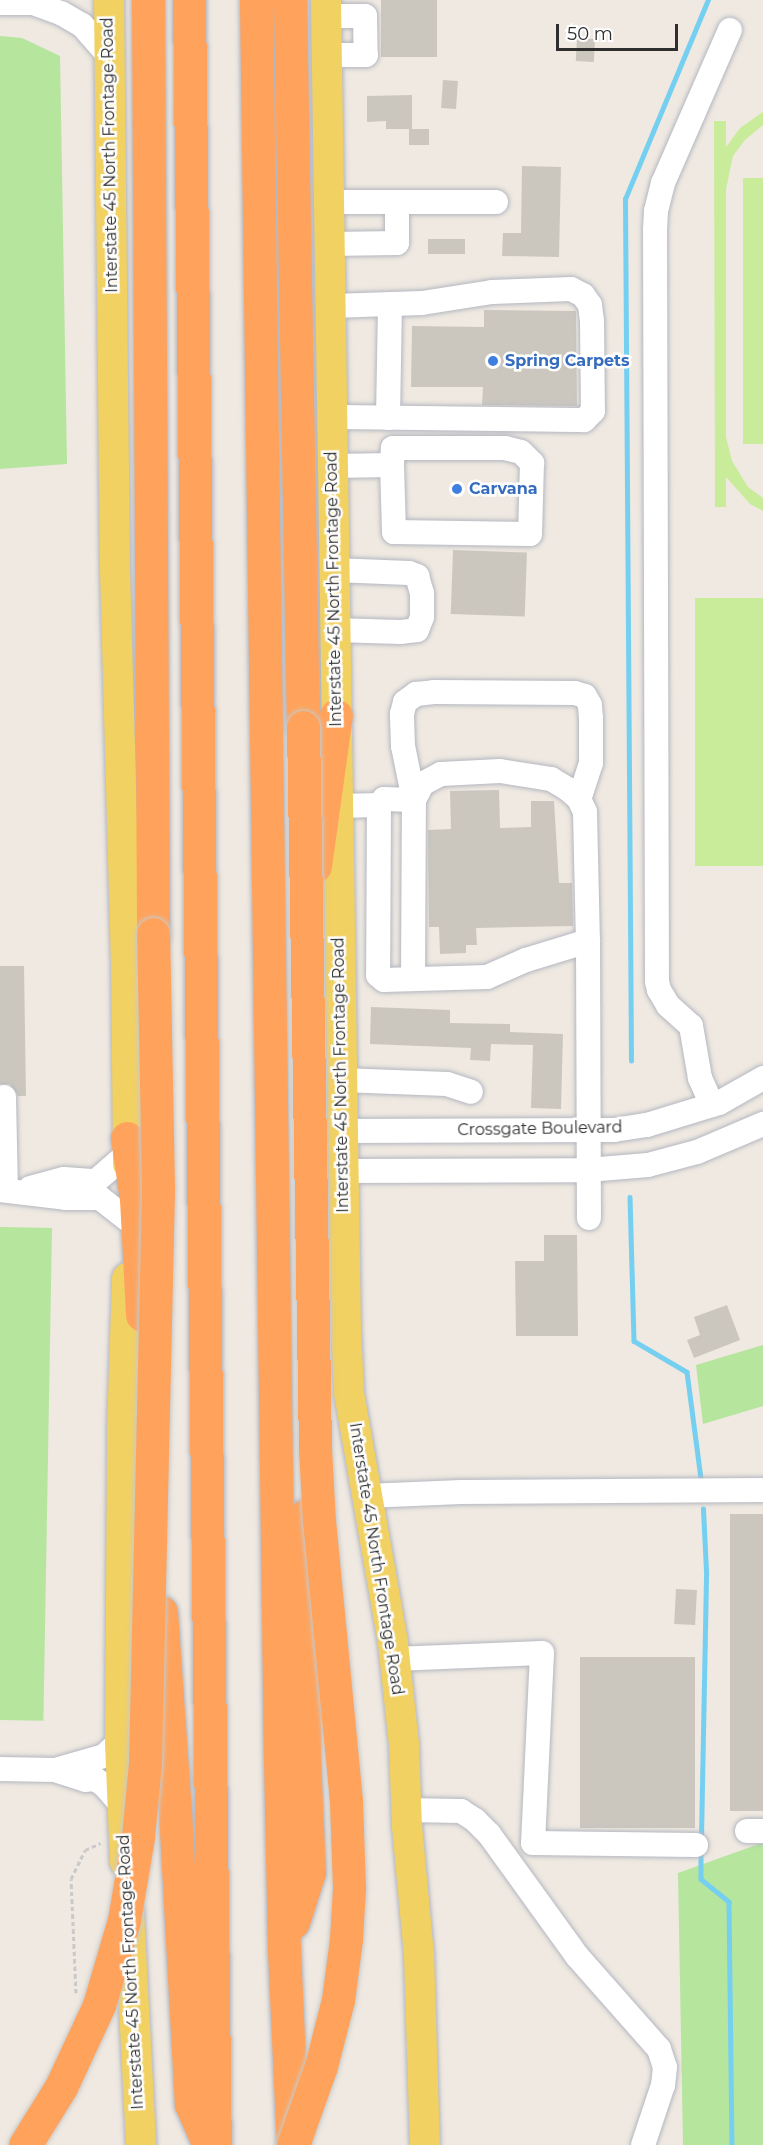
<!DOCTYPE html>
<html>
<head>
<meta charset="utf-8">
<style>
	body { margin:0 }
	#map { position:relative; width:763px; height:2145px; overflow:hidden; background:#efe9e1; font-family:Montserrat,sans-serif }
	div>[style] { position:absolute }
	.green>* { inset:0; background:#b6e59e; transform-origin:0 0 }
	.pitch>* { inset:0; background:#c9ec9a; transform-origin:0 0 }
	.stream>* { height:4.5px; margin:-2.25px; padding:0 2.25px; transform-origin:2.25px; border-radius:2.25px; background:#75cff0 }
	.building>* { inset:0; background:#cbc7bf; transform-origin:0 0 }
	.path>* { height:3px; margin-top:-1.5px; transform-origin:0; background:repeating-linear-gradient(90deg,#c9c9c9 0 4.5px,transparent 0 7.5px) }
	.roads { filter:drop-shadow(0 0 2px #b4b7c1) drop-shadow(0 0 2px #b4b7c1) }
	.minor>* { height:24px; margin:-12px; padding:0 12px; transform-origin:12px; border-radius:12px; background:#fff }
	.major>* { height:30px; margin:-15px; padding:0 15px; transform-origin:15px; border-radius:15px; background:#f2d163 }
	.highway>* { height:33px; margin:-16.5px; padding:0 16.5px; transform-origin:16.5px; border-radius:16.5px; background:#ffa35c }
	.bridges { filter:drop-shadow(0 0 2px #c9c9c9) drop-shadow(0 0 2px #c9c9c9) }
	.highway-bridge>* { height:33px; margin:-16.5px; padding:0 16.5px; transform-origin:16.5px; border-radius:16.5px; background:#ffa35c }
	.dots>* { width:16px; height:16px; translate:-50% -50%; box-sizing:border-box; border:3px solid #fff; border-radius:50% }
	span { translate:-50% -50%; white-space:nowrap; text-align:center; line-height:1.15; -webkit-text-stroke:5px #fff; paint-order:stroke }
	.street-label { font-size:16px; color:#2e2e2e }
	.shop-label { font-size:16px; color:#366cbe; font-weight:700 }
	.left { translate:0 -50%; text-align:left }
	.scale { position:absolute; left:556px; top:24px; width:122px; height:27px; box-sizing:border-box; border:3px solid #2e2e2e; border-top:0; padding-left:8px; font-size:18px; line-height:21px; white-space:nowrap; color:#2e2e2e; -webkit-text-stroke:4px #fff; paint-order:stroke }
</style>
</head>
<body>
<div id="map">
	<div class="green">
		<i style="clip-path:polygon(0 36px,22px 38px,60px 56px,67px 464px,0 469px)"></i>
		<i style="left:0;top:1227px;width:52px;height:493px;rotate:1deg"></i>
		<i style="clip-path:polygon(763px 1345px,763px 1406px,703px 1424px,696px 1365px)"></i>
		<i style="clip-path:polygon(759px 1844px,763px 1844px,763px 2145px,683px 2145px,678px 1873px)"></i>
	</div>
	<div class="pitch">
		<i style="clip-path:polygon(763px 112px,763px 125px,745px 140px,733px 156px,726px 189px,726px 437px,732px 461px,748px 487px,763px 498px,763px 511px,750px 504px,726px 477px,726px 507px,715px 507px,714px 121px,726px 121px,726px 147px,740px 128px)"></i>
		<i style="left:743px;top:178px;width:20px;height:266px"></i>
		<i style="left:695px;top:598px;width:68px;height:268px"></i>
	</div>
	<div class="stream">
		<i style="left:631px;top:1061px;width:862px;rotate:-90.4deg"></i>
		<i style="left:625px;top:199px;width:216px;rotate:-67.4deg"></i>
		<i style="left:630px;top:1197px;width:144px;rotate:88.4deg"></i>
		<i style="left:634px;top:1341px;width:61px;rotate:30.3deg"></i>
		<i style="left:687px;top:1372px;width:108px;rotate:82.5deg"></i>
		<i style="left:701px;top:1838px;width:267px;rotate:-88.9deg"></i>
		<i style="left:706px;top:1571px;width:62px;rotate:-92.8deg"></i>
		<i style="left:701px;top:1852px;width:27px;rotate:90deg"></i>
		<i style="left:701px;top:1879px;width:36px;rotate:39deg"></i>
		<i style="left:729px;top:1902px;width:243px;rotate:89.3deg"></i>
	</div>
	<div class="building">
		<i style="left:381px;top:0;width:56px;height:57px"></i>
		<i style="left:577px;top:38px;width:18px;height:23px;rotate:3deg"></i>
		<i style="left:443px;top:80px;width:15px;height:28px;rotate:4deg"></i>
		<i style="clip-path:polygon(412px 95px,412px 129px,386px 129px,386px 121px,367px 122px,367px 96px)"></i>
		<i style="left:409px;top:129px;width:20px;height:16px"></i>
		<i style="clip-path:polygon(522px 166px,561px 167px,559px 257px,502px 256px,503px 233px,521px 233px)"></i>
		<i style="left:428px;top:239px;width:37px;height:15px"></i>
		<i style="clip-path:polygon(484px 310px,576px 311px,577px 406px,482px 405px,483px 387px,411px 387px,412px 326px,484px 327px)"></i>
		<i style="left:453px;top:550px;width:74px;height:64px;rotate:2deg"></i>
		<i style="clip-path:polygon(499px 790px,500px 828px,531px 827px,531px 801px,554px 801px,559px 883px,572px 883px,573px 926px,476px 928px,477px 945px,466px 945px,466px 953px,440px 954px,439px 927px,429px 927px,428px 830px,451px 829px,450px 791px)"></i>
		<i style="clip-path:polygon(0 966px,24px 966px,26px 1096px,18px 1096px,10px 1084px,0 1084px)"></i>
		<i style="clip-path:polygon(371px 1007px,450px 1010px,450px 1023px,510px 1024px,510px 1032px,563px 1034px,561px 1109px,531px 1108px,533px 1045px,491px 1044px,490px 1061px,470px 1060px,471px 1048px,370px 1044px)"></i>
		<i style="clip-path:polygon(544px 1235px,577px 1235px,578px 1336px,516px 1336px,515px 1261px,544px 1261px)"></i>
		<i style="clip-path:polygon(727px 1305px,740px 1340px,694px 1358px,687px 1340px,700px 1335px,694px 1317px)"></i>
		<i style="left:730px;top:1514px;width:33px;height:297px"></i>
		<i style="left:676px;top:1589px;width:21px;height:35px;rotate:3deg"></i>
		<i style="left:580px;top:1657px;width:115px;height:171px"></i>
	</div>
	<div class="path">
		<i style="left:76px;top:1993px;width:114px;rotate:-92.5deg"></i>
		<i style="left:71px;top:1879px;width:32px;rotate:-64deg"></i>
		<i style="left:85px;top:1850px;width:17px;rotate:-24deg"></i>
	</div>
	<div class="roads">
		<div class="minor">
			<i style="left:0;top:3px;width:33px"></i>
			<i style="left:33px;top:3px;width:30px;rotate:20deg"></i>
			<i style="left:61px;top:13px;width:24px;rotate:30deg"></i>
			<i style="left:82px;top:25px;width:41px;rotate:48.9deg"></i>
			<i style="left:327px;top:16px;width:38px"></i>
			<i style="left:365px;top:16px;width:39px;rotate:89deg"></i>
			<i style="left:366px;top:55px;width:39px;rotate:180deg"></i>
			<i style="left:329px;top:202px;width:167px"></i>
			<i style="left:330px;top:244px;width:67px;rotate:-0.9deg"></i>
			<i style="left:397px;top:243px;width:41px;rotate:-90deg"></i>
			<i style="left:331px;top:306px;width:91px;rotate:-1.9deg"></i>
			<i style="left:422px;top:303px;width:71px;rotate:-8.9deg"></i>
			<i style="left:492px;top:292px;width:79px;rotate:-2.2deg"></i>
			<i style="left:571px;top:289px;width:13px;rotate:27deg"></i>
			<i style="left:583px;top:295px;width:12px;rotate:55deg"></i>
			<i style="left:590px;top:305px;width:16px;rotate:83deg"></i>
			<i style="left:592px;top:321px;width:90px;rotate:89.4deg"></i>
			<i style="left:593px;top:411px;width:13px;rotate:135deg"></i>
			<i style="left:584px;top:420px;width:252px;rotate:-179.3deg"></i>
			<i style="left:388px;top:418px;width:114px;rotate:-89deg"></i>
			<i style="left:333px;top:466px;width:59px;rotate:-1deg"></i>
			<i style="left:392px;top:465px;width:17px;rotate:-87deg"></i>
			<i style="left:393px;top:448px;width:112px"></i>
			<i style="left:505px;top:448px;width:16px;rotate:14deg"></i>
			<i style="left:521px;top:452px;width:16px;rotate:45deg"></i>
			<i style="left:532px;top:463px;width:71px;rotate:91.6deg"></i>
			<i style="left:530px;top:534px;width:136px;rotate:-179.2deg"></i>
			<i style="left:394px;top:532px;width:67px;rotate:-91.7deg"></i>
			<i style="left:334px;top:570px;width:75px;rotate:2.3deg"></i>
			<i style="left:409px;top:573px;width:9px;rotate:21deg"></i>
			<i style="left:417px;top:576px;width:18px;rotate:74deg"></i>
			<i style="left:422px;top:593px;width:24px;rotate:90deg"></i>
			<i style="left:422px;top:617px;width:14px;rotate:111deg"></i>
			<i style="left:417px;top:630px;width:17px;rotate:173deg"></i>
			<i style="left:400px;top:632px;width:65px;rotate:-178.2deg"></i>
			<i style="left:414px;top:800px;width:30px;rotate:-178deg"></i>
			<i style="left:384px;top:799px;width:8px;rotate:130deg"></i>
			<i style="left:379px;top:805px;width:170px;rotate:90.3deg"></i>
			<i style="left:378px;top:975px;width:8px;rotate:40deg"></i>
			<i style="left:384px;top:980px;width:103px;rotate:-1.7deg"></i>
			<i style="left:487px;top:977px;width:43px;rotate:-23.6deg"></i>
			<i style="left:526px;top:960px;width:65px;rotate:-17deg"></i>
			<i style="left:588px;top:941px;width:277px;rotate:89.8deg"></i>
			<i style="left:414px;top:800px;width:18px;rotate:-63deg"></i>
			<i style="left:422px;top:784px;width:21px;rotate:-28deg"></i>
			<i style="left:441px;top:774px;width:59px;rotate:-2.9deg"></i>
			<i style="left:500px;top:771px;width:52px;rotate:8.9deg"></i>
			<i style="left:551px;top:779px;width:21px;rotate:31deg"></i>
			<i style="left:569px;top:790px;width:13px;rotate:42deg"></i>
			<i style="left:579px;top:799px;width:14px;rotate:65deg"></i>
			<i style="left:585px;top:812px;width:129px;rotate:88.7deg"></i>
			<i style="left:338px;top:806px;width:41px;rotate:-1.4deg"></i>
			<i style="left:413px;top:978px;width:178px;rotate:-89.7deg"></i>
			<i style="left:414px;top:800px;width:55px;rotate:-101.5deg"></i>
			<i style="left:403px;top:746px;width:32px;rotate:-92deg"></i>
			<i style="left:402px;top:714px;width:12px;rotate:-76deg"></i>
			<i style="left:405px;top:702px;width:14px;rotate:-36deg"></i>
			<i style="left:416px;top:694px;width:18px;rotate:-6deg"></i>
			<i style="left:434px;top:692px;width:141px;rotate:0.4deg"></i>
			<i style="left:575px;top:693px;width:10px;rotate:17deg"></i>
			<i style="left:585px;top:696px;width:10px;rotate:61deg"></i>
			<i style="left:590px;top:705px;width:13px;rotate:86deg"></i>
			<i style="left:591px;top:718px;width:45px;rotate:90deg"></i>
			<i style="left:591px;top:763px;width:38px;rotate:108deg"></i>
			<i style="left:341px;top:1080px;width:106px;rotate:2.2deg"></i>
			<i style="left:447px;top:1084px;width:25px;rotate:18deg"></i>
			<i style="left:4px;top:1097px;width:93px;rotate:88.8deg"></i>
			<i style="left:712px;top:1105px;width:30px;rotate:-114deg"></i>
			<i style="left:700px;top:1078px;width:53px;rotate:-99.8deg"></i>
			<i style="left:691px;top:1026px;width:31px;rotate:-138deg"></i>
			<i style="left:668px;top:1005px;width:17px;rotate:-121deg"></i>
			<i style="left:659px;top:990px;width:9px;rotate:-103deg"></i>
			<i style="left:657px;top:981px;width:751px;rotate:-90.15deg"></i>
			<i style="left:655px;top:230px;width:19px;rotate:-87deg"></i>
			<i style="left:656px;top:211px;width:29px;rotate:-76deg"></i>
			<i style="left:663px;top:183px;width:167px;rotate:-66.4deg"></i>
			<i style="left:342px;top:1131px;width:272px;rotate:-0.2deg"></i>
			<i style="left:614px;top:1130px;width:33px;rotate:-9deg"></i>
			<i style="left:647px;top:1125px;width:75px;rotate:-17deg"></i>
			<i style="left:719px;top:1103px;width:51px;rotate:-29.6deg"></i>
			<i style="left:342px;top:1171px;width:246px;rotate:-0.2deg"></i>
			<i style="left:588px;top:1170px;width:60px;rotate:-4.8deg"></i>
			<i style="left:648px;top:1165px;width:51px;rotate:-14.9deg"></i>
			<i style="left:697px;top:1152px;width:72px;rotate:-23deg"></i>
			<i style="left:30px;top:1188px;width:35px;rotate:-15deg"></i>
			<i style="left:64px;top:1179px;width:32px;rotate:4deg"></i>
			<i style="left:96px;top:1181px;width:41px;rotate:-41.1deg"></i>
			<i style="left:0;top:1190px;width:66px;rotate:6.9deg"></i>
			<i style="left:66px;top:1198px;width:34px"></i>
			<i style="left:100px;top:1198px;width:37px;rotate:38deg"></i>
			<i style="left:366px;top:1496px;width:95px;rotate:-2.4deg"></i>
			<i style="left:461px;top:1492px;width:302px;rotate:-0.4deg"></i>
			<i style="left:394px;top:1659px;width:148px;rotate:-2.3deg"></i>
			<i style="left:542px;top:1653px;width:190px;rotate:92.7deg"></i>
			<i style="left:533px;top:1843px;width:163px;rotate:0.7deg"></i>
			<i style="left:0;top:1769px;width:55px;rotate:1deg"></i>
			<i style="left:55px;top:1770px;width:51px;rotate:-15.9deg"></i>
			<i style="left:104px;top:1756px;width:22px;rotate:-43deg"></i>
			<i style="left:58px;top:1771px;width:28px;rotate:18deg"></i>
			<i style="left:85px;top:1780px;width:10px;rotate:-6deg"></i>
			<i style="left:95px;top:1779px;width:11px;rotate:34deg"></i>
			<i style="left:104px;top:1785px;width:28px;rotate:49deg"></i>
			<i style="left:406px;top:1810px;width:55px;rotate:1deg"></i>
			<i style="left:461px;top:1811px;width:17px;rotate:33deg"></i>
			<i style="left:475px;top:1820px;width:20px;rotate:45deg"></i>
			<i style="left:489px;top:1834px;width:150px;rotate:54.2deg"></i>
			<i style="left:577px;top:1956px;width:124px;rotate:48.6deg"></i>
			<i style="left:659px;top:2049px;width:19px;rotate:72deg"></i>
			<i style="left:665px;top:2067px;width:18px;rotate:96deg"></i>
			<i style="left:663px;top:2085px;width:63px;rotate:108.4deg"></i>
			<i style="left:747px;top:1831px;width:16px"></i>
		</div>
		<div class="major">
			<i style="left:109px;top:0;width:570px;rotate:89.4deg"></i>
			<i style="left:115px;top:570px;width:391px;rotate:88.4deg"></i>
			<i style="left:126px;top:961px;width:203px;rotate:89.4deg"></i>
			<i style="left:326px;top:0;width:1329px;rotate:89.14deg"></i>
			<i style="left:346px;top:1329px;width:64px;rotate:87.3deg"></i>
			<i style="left:349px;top:1393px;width:254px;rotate:80deg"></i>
			<i style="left:393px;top:1643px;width:103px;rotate:83.8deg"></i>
			<i style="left:404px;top:1745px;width:81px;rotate:87.9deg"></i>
			<i style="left:407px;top:1826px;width:131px;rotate:84.7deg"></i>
			<i style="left:419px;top:1956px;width:189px;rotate:88.2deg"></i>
			<i style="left:125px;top:1862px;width:121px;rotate:-92.4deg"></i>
			<i style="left:120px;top:1741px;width:311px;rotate:-89.6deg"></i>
			<i style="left:122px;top:1430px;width:152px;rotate:-88.1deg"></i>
			<i style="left:129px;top:1913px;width:232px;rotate:87deg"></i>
		</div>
		<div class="highway">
			<i style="left:148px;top:0;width:934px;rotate:89.69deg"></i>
			<i style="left:189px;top:0;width:2145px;rotate:89.31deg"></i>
			<i style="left:256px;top:0;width:1759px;rotate:89.22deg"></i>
			<i style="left:280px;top:1759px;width:191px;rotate:88.8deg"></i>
			<i style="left:284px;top:1950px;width:195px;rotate:87.4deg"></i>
			<i style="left:290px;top:0;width:727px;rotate:88.98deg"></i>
			<i style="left:315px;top:866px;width:152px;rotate:-82.1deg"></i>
			<i style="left:127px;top:1138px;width:62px;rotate:81.6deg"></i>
			<i style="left:136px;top:1199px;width:116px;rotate:87deg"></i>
			<i style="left:161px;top:1612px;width:199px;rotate:86deg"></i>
			<i style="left:175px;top:1811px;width:293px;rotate:86.9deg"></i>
			<i style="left:191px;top:2104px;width:45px;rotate:66.3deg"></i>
			<i style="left:293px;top:1922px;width:52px;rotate:-72.3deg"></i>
			<i style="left:309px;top:1872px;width:115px;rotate:-92.5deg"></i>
			<i style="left:304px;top:1757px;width:242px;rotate:-89.5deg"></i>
		</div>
	</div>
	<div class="bridges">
		<div class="highway-bridge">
			<i style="left:25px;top:2145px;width:68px;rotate:-58.2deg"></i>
			<i style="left:61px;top:2087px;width:90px;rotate:-65.1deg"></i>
			<i style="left:99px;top:2005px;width:89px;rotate:-73.6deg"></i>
			<i style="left:124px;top:1920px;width:84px;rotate:-80.4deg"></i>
			<i style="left:138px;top:1837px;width:74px;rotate:-84.6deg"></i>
			<i style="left:145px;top:1763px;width:575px;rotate:-88.7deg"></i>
			<i style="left:158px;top:1188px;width:254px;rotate:-91.1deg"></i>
			<i style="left:293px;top:2145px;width:84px;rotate:-70.5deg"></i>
			<i style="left:321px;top:2066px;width:68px;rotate:-75.6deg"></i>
			<i style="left:338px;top:2000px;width:62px;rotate:-82.5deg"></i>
			<i style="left:346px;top:1939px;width:51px;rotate:-86.6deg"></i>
			<i style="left:349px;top:1888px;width:87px;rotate:-92deg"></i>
			<i style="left:346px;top:1801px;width:280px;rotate:-95.5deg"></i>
			<i style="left:319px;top:1522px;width:73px;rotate:-93.1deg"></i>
			<i style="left:315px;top:1449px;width:722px;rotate:-90.95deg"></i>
		</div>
	</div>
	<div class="dots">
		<i style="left:493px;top:361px;background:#3f7fe0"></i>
		<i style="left:457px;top:489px;background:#3f7fe0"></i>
	</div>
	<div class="street-label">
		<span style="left:110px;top:155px;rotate:-91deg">Interstate 45 North Frontage Road</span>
		<span style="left:334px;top:589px;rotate:-91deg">Interstate 45 North Frontage Road</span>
		<span style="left:341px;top:1075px;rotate:-91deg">Interstate 45 North Frontage Road</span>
		<span style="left:540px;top:1129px;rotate:-1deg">Crossgate Boulevard</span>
		<span style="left:376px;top:1559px;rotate:81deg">Interstate 45 North Frontage Road</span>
		<span style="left:131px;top:1972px;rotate:-93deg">Interstate 45 North Frontage Road</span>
	</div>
	<div class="shop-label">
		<span class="left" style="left:505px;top:361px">Spring Carpets</span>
		<span class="left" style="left:469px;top:489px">Carvana</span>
	</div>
	<div class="scale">50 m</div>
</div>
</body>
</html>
